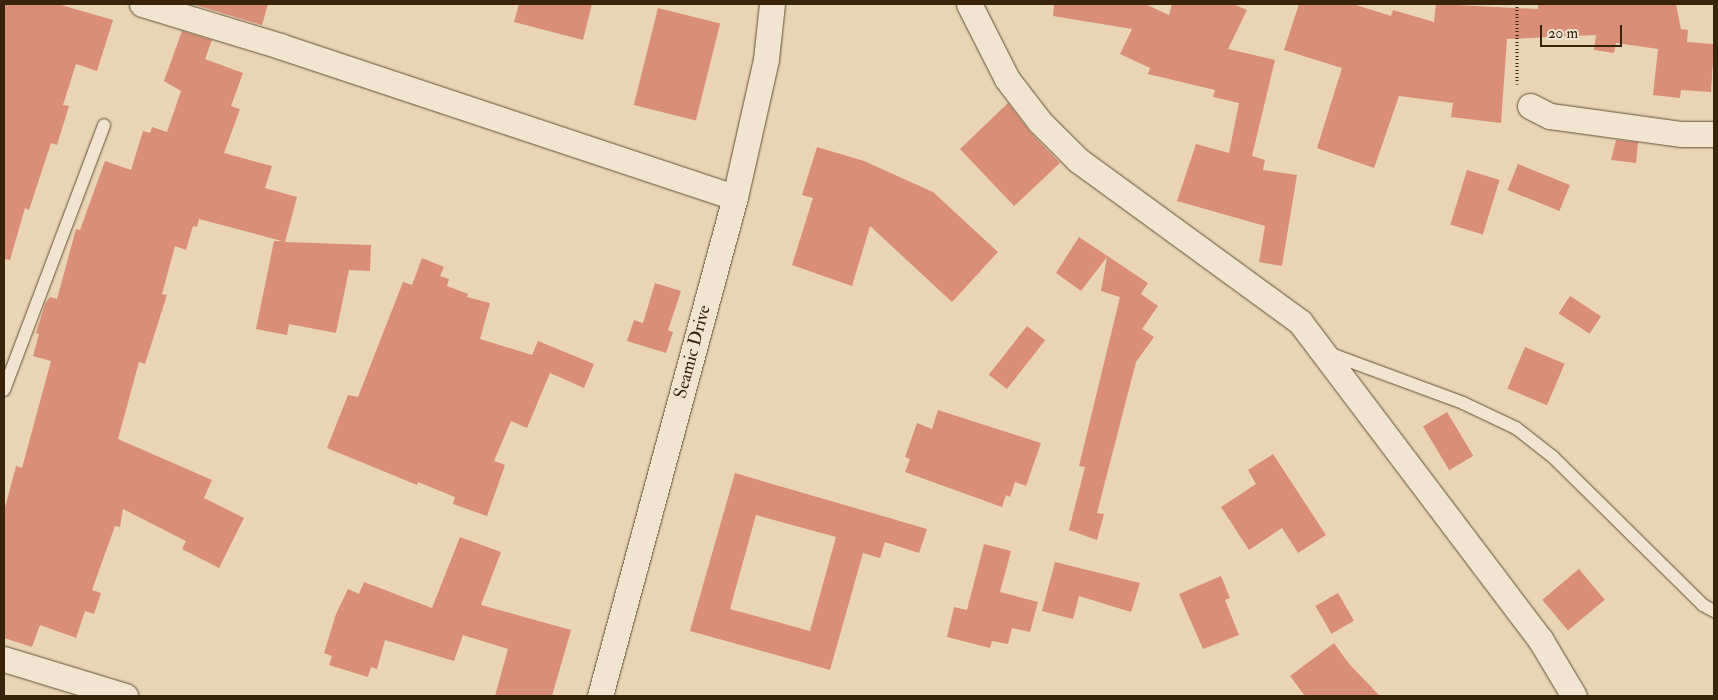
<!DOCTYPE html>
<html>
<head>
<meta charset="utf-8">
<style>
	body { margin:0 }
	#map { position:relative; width:1718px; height:700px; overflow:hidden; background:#e9d5b6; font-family:"IM FELL Double Pica",serif }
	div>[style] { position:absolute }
	.building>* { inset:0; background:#da8e78; transform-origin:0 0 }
	.path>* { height:3px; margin-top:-1.5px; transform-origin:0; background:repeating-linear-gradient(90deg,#37240b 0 1px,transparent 0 3.5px) }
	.roads { filter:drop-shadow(0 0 1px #645036) drop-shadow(0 0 1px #645036) }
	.lane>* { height:12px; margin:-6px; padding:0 6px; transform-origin:6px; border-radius:6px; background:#f1e4d0 }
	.street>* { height:25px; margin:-12.5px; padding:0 12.5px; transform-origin:12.5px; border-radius:12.5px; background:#f1e4d0 }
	span { translate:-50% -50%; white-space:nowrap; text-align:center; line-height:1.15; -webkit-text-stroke:4.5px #f1e4d0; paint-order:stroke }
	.street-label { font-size:18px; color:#37240b }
	.frame { position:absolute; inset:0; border:5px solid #37240b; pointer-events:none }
	.scale { position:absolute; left:1540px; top:25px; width:82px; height:22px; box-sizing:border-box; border:2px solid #37240b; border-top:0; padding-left:6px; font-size:15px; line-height:18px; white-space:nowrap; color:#37240b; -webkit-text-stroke:4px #f1e4d0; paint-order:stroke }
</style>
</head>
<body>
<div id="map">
	<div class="building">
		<i style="clip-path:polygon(4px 4px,58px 4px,113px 20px,97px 71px,76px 64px,63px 105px,69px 106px,57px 145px,51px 143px,29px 210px,25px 208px,10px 260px,4px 259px)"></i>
		<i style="clip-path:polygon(192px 4px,268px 4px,262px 25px)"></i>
		<i style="clip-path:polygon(519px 4px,592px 4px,583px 40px,514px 22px)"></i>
		<i style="clip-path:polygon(1054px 4px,1145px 4px,1169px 15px,1172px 4px,1233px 4px,1247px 10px,1228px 49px,1275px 60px,1252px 156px,1265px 160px,1263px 170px,1297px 175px,1282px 266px,1259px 262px,1265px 226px,1177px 201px,1196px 144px,1229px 153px,1239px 103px,1213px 97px,1215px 90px,1148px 74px,1150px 68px,1120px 54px,1132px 29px,1053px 16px)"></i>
		<i style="clip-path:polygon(1299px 4px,1353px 4px,1391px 16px,1393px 10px,1434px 22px,1436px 4px,1538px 9px,1538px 4px,1676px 4px,1681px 29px,1688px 30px,1687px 42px,1714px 44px,1711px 92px,1681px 90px,1680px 98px,1653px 95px,1658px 49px,1616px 43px,1614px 53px,1594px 50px,1596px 35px,1507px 39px,1501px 123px,1451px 117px,1453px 103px,1399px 96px,1374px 168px,1317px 148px,1342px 68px,1284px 50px)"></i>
		<i style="left:658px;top:8px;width:64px;height:100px;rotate:14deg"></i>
		<i style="clip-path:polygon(182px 31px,212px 40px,205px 59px,243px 73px,231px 106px,240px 109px,224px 153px,272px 166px,265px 188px,297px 197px,285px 242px,371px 245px,370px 271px,349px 270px,336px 333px,289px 324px,287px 335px,256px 329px,274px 241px,282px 241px,199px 219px,197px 227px,193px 226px,186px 250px,175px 246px,162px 294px,167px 295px,145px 364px,139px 362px,118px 439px,212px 480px,204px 498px,244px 518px,219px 568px,182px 549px,186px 541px,123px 509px,120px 527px,115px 526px,92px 590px,101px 593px,94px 614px,85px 611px,76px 638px,40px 625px,32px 647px,4px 638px,4px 511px,16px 466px,22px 468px,51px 361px,33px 356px,39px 334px,36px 333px,45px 304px,50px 297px,57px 299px,76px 229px,80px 230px,105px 161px,131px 170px,143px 131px,150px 133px,152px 127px,167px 132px,181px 91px,164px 81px)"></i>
		<i style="clip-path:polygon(1008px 103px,1030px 132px,1060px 163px,1014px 206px,960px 149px)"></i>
		<i style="clip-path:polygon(1616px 140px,1638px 142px,1636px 163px,1611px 160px)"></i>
		<i style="clip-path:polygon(817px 147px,864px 161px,933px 192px,998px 252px,952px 302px,870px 226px,852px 286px,792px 265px,813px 198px,802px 195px)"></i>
		<i style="left:1518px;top:164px;width:56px;height:28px;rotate:22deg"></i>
		<i style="left:1467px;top:170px;width:34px;height:57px;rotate:17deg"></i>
		<i style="clip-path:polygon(1079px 237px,1148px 283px,1141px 294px,1158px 306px,1142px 329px,1154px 337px,1136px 362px,1097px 513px,1104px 514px,1097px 540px,1069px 530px,1085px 467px,1079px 466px,1120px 297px,1101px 291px,1107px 257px,1081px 291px,1056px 273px)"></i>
		<i style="clip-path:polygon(422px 258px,444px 267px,440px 276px,449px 279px,447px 286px,468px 294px,467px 297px,490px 303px,480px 339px,532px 355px,538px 341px,594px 364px,584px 388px,550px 373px,527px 428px,511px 421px,494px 461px,505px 465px,487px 516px,453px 504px,455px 497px,418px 482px,417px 485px,327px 448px,348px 395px,358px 397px,403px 282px,412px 285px)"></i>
		<i style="clip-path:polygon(655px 283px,681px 291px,668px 330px,673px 332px,666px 353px,627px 341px,634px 320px,643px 323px)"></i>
		<i style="left:1570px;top:296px;width:37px;height:21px;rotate:33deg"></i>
		<i style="left:1027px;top:326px;width:23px;height:62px;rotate:38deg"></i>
		<i style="left:1525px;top:347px;width:43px;height:45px;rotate:23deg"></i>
		<i style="clip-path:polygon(938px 410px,1041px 443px,1026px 486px,1015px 482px,1010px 497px,1006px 495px,1002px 507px,905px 472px,910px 459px,905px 457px,917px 423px,932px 429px)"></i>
		<i style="left:1447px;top:412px;width:51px;height:28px;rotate:59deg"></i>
		<i style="clip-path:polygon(1273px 454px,1326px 535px,1298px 553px,1282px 528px,1249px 550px,1221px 507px,1256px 484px,1248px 470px)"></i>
		<i style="clip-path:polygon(evenodd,735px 473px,927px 529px,919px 553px,885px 542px,880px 558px,863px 553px,830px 670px,690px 631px,735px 473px,756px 515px,836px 537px,810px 631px,730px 609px,756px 515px)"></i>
		<i style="clip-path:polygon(460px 537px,501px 552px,481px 605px,571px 630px,552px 696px,495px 696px,508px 649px,463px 635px,454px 661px,385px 640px,377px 669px,371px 667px,368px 677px,329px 665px,332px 656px,324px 653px,336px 614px,348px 589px,359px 594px,364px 582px,432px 608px)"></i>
		<i style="clip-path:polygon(984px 544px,1011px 551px,1000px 592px,1038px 602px,1030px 632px,1012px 628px,1008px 644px,992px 641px,990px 648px,947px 637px,954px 607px,967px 610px)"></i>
		<i style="clip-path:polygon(1055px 562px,1140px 583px,1131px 612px,1079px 596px,1073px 619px,1042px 611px)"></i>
		<i style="left:1579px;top:569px;width:40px;height:48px;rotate:50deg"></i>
		<i style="clip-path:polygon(1221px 576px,1230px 598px,1225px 600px,1239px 635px,1203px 649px,1179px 594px)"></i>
		<i style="left:1338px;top:593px;width:32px;height:26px;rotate:60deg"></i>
		<i style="clip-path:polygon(1334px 643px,1350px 665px,1380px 696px,1305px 696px,1290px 676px)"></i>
	</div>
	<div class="path">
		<i style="left:1517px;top:84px;width:80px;rotate:-90deg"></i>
	</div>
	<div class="roads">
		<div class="lane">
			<i style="left:1328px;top:353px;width:144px;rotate:20.3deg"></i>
			<i style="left:1463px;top:403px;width:59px;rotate:25.3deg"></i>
			<i style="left:1516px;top:428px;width:47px;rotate:38.1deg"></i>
			<i style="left:1553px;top:457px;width:211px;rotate:44.6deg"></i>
			<i style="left:1703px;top:605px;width:13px;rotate:29deg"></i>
			<i style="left:4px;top:390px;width:283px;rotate:-69.3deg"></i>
		</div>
		<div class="street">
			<i style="left:142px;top:4px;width:144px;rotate:16.9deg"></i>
			<i style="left:280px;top:46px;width:479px;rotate:18.4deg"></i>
			<i style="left:969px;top:4px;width:84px;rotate:63.1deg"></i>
			<i style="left:1007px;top:79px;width:54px;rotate:52.5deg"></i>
			<i style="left:1040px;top:122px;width:54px;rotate:45deg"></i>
			<i style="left:1078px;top:160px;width:275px;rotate:36.1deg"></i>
			<i style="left:1300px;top:322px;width:398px;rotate:52.9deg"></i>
			<i style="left:1540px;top:639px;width:66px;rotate:59.2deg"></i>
			<i style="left:1530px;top:106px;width:22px;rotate:27deg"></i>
			<i style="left:1550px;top:116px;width:133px;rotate:7.8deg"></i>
			<i style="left:1682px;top:134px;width:32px"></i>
			<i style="left:4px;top:659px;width:127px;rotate:17deg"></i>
			<i style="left:600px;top:696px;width:517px;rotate:-74.86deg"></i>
			<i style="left:735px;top:197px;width:141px;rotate:-77.3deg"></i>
			<i style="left:766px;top:59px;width:55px;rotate:-83.8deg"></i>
		</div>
	</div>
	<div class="street-label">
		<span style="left:693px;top:352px;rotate:-75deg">Seamic Drive</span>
	</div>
	<div class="frame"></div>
	<div class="scale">20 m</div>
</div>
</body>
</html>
